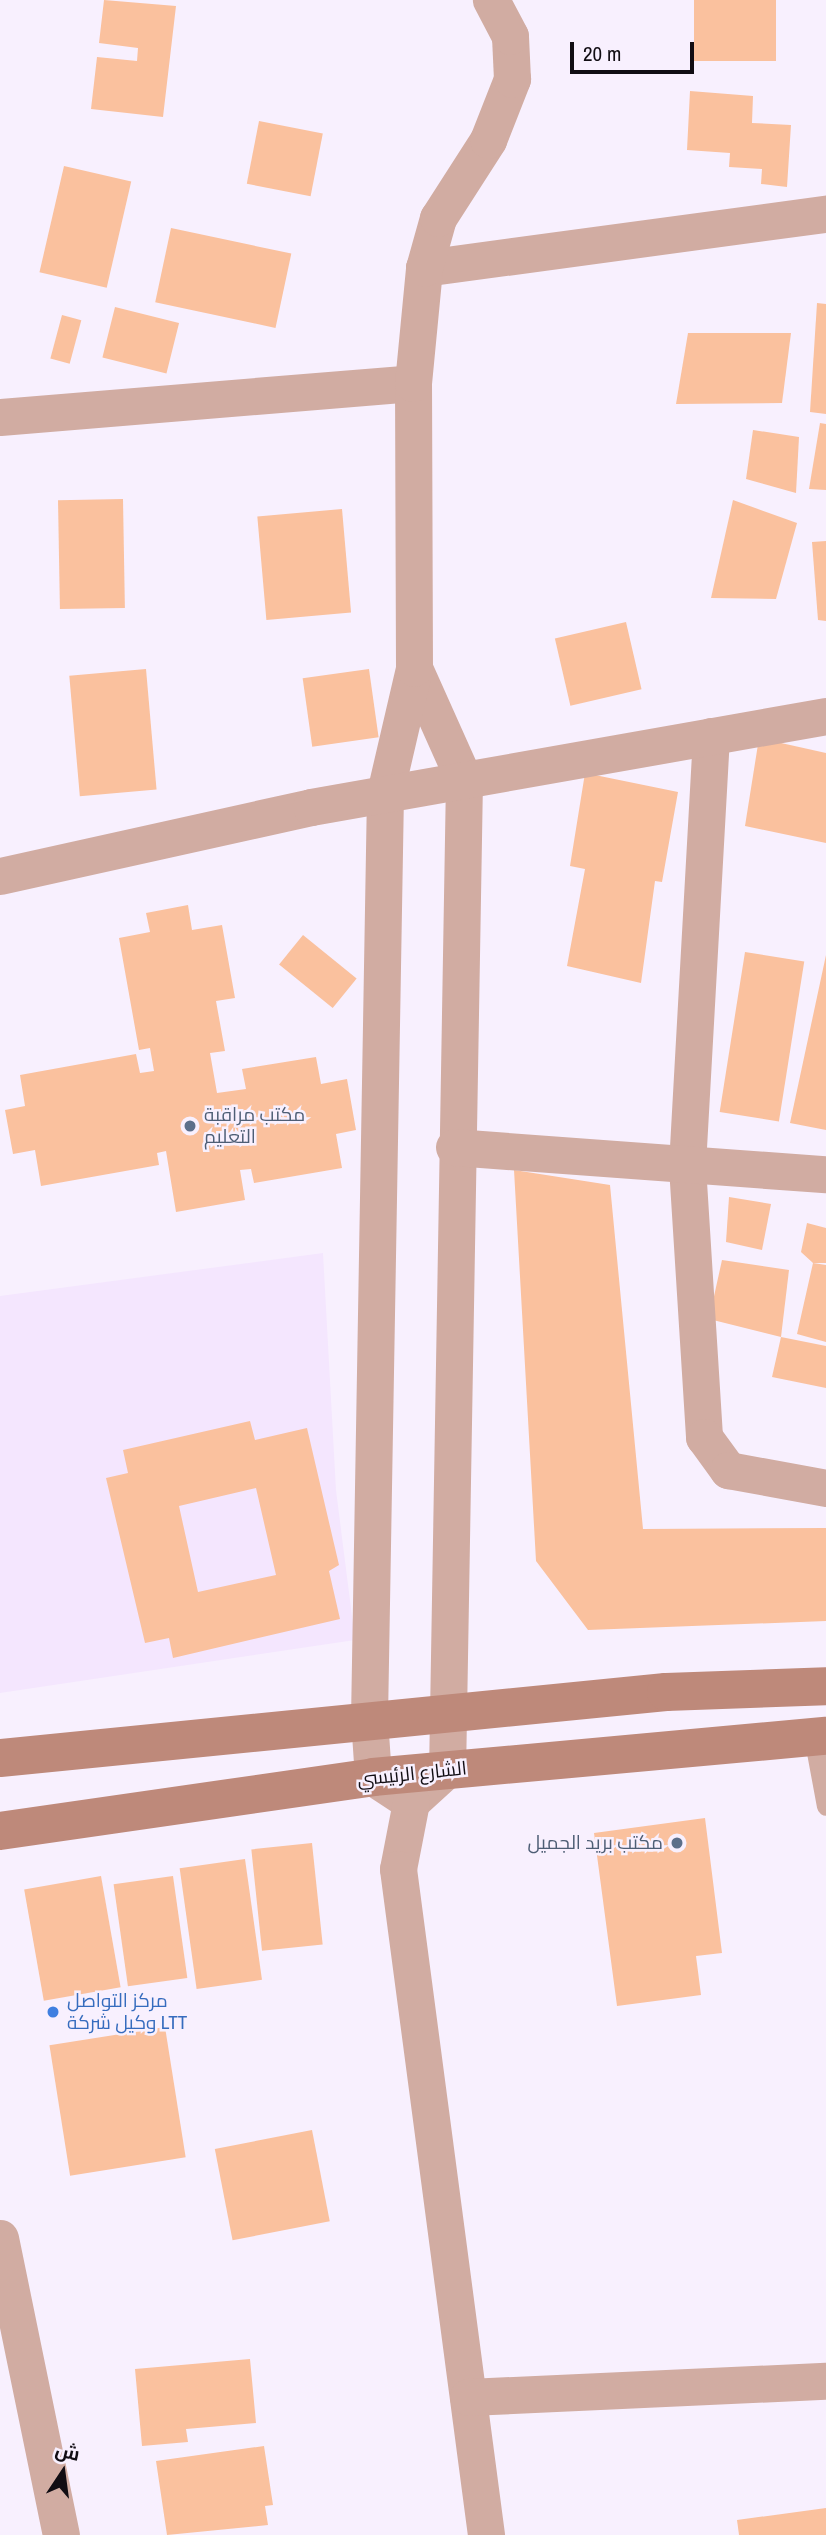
<!DOCTYPE html>
<html>
<head>
<meta charset="utf-8">
<style>
	body { margin:0 }
	#map { position:relative; width:826px; height:2535px; overflow:hidden; background:#f8f0fe; font-family:"Archivo Narrow",Cairo,sans-serif }
	div>[style] { position:absolute }
	.built>* { inset:0; background:#f4e6fe }
	.building>* { inset:0; background:#fac19e; transform-origin:0 0 }
	.lane>* { height:19px; margin:-9.5px; padding:0 9.5px; transform-origin:9.5px; border-radius:9.5px; background:#d1aca2 }
	.street>* { height:37px; margin:-18.5px; padding:0 18.5px; transform-origin:18.5px; border-radius:18.5px; background:#d1aca2 }
	.secondary>* { height:38px; margin:-19px; padding:0 19px; transform-origin:19px; border-radius:19px; background:#be897a }
	.dots>* { width:19px; height:19px; translate:-50% -50%; box-sizing:border-box; border:4px solid #f8f0fe; border-radius:50% }
	span { translate:-50% -50%; white-space:nowrap; text-align:center; line-height:1.15; -webkit-text-stroke:5px #f8f0fe; paint-order:stroke }
	.service-label { font-size:19px; color:#4e5e75 }
	.left { translate:0 -50%; text-align:left }
	.right { translate:-100% -50%; text-align:right }
	.street-label { font-size:19px; color:#110d13 }
	.shop-label { font-size:19px; color:#366cbe }
	.north { position:absolute; left:28px; top:2437px; width:70px; height:70px; -webkit-text-stroke:5px #f8f0fe; paint-order:stroke; rotate:13deg; font-size:19px; font-weight:700; line-height:28px; text-align:center; color:#110d13 }
	.north::after { content:''; display:block; margin:auto; width:24px; height:32px; background:#110d13; clip-path:polygon(50% 0,100% 100%,50% 72%,0 100%) }
	.scale { position:absolute; left:570px; top:42px; width:124px; height:32px; box-sizing:border-box; border:4px solid #110d13; border-top:0; padding-left:9px; font-size:21px; line-height:24px; white-space:nowrap; color:#110d13; -webkit-text-stroke:5px #f8f0fe; paint-order:stroke }
</style>
</head>
<body>
<div id="map">
	<div class="built">
		<i style="clip-path:polygon(323px 1253px,336px 1490px,355px 1640px,0 1693px,0 1296px)"></i>
	</div>
	<div class="building">
		<i style="clip-path:polygon(104px 0,176px 6px,163px 117px,91px 109px,97px 57px,137px 61px,138px 48px,99px 43px)"></i>
		<i style="left:694px;top:0;width:82px;height:61px"></i>
		<i style="clip-path:polygon(690px 91px,753px 96px,752px 123px,791px 125px,787px 187px,761px 184px,762px 169px,729px 167px,730px 153px,687px 150px)"></i>
		<i style="left:259px;top:121px;width:65px;height:64px;rotate:11deg"></i>
		<i style="left:64px;top:166px;width:69px;height:109px;rotate:13deg"></i>
		<i style="left:171px;top:228px;width:123px;height:76px;rotate:12deg"></i>
		<i style="clip-path:polygon(817px 303px,826px 304px,826px 414px,810px 412px)"></i>
		<i style="left:115px;top:307px;width:66px;height:52px;rotate:14deg"></i>
		<i style="left:62px;top:315px;width:20px;height:45px;rotate:15deg"></i>
		<i style="clip-path:polygon(688px 333px,791px 333px,782px 403px,676px 404px)"></i>
		<i style="clip-path:polygon(820px 423px,826px 424px,826px 490px,809px 489px)"></i>
		<i style="clip-path:polygon(753px 430px,799px 437px,796px 493px,746px 479px)"></i>
		<i style="left:123px;top:499px;width:109px;height:65px;rotate:89deg"></i>
		<i style="clip-path:polygon(733px 500px,797px 523px,776px 599px,711px 598px)"></i>
		<i style="left:342px;top:509px;width:104px;height:85px;rotate:85deg"></i>
		<i style="clip-path:polygon(826px 541px,826px 621px,818px 620px,812px 542px)"></i>
		<i style="left:626px;top:622px;width:69px;height:73px;rotate:77deg"></i>
		<i style="left:146px;top:669px;width:121px;height:77px;rotate:85deg"></i>
		<i style="left:369px;top:669px;width:69px;height:67px;rotate:82deg"></i>
		<i style="clip-path:polygon(759px 738px,826px 753px,826px 843px,745px 826px)"></i>
		<i style="clip-path:polygon(585px 773px,678px 792px,662px 882px,655px 881px,641px 983px,567px 966px,585px 869px,570px 866px)"></i>
		<i style="clip-path:polygon(188px 905px,192px 930px,222px 925px,235px 998px,216px 1001px,225px 1051px,210px 1053px,217px 1093px,246px 1089px,242px 1069px,316px 1057px,321px 1084px,347px 1079px,356px 1130px,336px 1134px,342px 1168px,254px 1183px,251px 1169px,240px 1170px,245px 1200px,176px 1212px,166px 1151px,157px 1153px,159px 1165px,41px 1186px,35px 1150px,13px 1154px,5px 1110px,25px 1106px,20px 1075px,136px 1054px,140px 1073px,154px 1071px,150px 1048px,139px 1050px,119px 938px,150px 932px,146px 913px)"></i>
		<i style="left:303px;top:935px;width:69px;height:38px;rotate:39deg"></i>
		<i style="left:745px;top:952px;width:60px;height:162px;rotate:9deg"></i>
		<i style="clip-path:polygon(826px 955px,826px 1130px,790px 1123px)"></i>
		<i style="clip-path:polygon(514px 1170px,610px 1185px,643px 1529px,826px 1528px,826px 1621px,588px 1630px,536px 1561px)"></i>
		<i style="clip-path:polygon(729px 1197px,771px 1204px,762px 1250px,726px 1242px)"></i>
		<i style="clip-path:polygon(807px 1223px,826px 1228px,826px 1263px,813px 1263px,826px 1265px,826px 1342px,797px 1334px,813px 1263px,801px 1252px)"></i>
		<i style="clip-path:polygon(722px 1260px,789px 1270px,781px 1337px,709px 1319px)"></i>
		<i style="clip-path:polygon(781px 1337px,826px 1346px,826px 1388px,772px 1377px)"></i>
		<i style="clip-path:polygon(evenodd,250px 1421px,255px 1440px,307px 1428px,339px 1565px,329px 1571px,340px 1619px,173px 1658px,169px 1638px,145px 1643px,106px 1478px,128px 1473px,123px 1450px,250px 1421px,256px 1488px,276px 1575px,198px 1592px,179px 1506px,256px 1488px)"></i>
		<i style="clip-path:polygon(705px 1818px,722px 1953px,696px 1956px,701px 1995px,617px 2006px,594px 1833px)"></i>
		<i style="left:312px;top:1843px;width:102px;height:61px;rotate:84deg"></i>
		<i style="left:245px;top:1859px;width:122px;height:66px;rotate:82deg"></i>
		<i style="left:101px;top:1876px;width:113px;height:78px;rotate:80deg"></i>
		<i style="left:173px;top:1876px;width:103px;height:60px;rotate:82deg"></i>
		<i style="left:165px;top:2027px;width:132px;height:117px;rotate:81deg"></i>
		<i style="left:312px;top:2130px;width:93px;height:99px;rotate:79deg"></i>
		<i style="clip-path:polygon(250px 2359px,256px 2423px,186px 2429px,188px 2442px,142px 2446px,135px 2369px)"></i>
		<i style="clip-path:polygon(264px 2446px,273px 2505px,265px 2506px,268px 2525px,167px 2535px,156px 2461px)"></i>
		<i style="clip-path:polygon(826px 2508px,826px 2535px,739px 2535px,737px 2520px)"></i>
	</div>
	<div class="lane">
		<i style="left:813px;top:1736px;width:71px;rotate:79.5deg"></i>
	</div>
	<div class="street">
		<i style="left:424px;top:268px;width:406px;rotate:-7.7deg"></i>
		<i style="left:0;top:417px;width:414px;rotate:-4.7deg"></i>
		<i style="left:414px;top:668px;width:123px;rotate:65.9deg"></i>
		<i style="left:464px;top:780px;width:989px;rotate:90.98deg"></i>
		<i style="left:447px;top:1769px;width:49px;rotate:137.5deg"></i>
		<i style="left:411px;top:1802px;width:45px;rotate:-146.7deg"></i>
		<i style="left:373px;top:1777px;width:58px;rotate:-93.9deg"></i>
		<i style="left:369px;top:1719px;width:926px;rotate:-89.01deg"></i>
		<i style="left:385px;top:793px;width:128px;rotate:-76.9deg"></i>
		<i style="left:414px;top:668px;width:285px;rotate:-90.2deg"></i>
		<i style="left:413px;top:383px;width:116px;rotate:-84.5deg"></i>
		<i style="left:424px;top:268px;width:52px;rotate:-74.4deg"></i>
		<i style="left:438px;top:218px;width:93px;rotate:-57.3deg"></i>
		<i style="left:488px;top:140px;width:66px;rotate:-68.5deg"></i>
		<i style="left:512px;top:79px;width:43px;rotate:-92.7deg"></i>
		<i style="left:510px;top:36px;width:41px;rotate:-117.8deg"></i>
		<i style="left:711px;top:736px;width:431px;rotate:93.2deg"></i>
		<i style="left:687px;top:1166px;width:272px;rotate:86.4deg"></i>
		<i style="left:704px;top:1437px;width:41px;rotate:54deg"></i>
		<i style="left:728px;top:1470px;width:100px;rotate:10.4deg"></i>
		<i style="left:0;top:876px;width:319px;rotate:-12.5deg"></i>
		<i style="left:311px;top:807px;width:523px;rotate:-10.02deg"></i>
		<i style="left:454px;top:1147px;width:373px;rotate:4.2deg"></i>
		<i style="left:411px;top:1802px;width:68px;rotate:101deg"></i>
		<i style="left:398px;top:1869px;width:672px;rotate:82.47deg"></i>
		<i style="left:0;top:2238px;width:303px;rotate:78.4deg"></i>
		<i style="left:468px;top:2397px;width:358px;rotate:-2.6deg"></i>
	</div>
	<div class="secondary">
		<i style="left:0;top:1758px;width:669px;rotate:-5.66deg"></i>
		<i style="left:666px;top:1692px;width:160px;rotate:-2.1deg"></i>
		<i style="left:0;top:1831px;width:377px;rotate:-8.2deg"></i>
		<i style="left:373px;top:1777px;width:455px;rotate:-5.2deg"></i>
	</div>
	<div class="dots">
		<i style="left:190px;top:1126px;background:#5c6f8a"></i>
		<i style="left:677px;top:1843px;background:#5c6f8a"></i>
		<i style="left:53px;top:2012px;background:#3f7fe0"></i>
	</div>
	<div class="service-label">
		<span class="left" style="left:204px;top:1126px">مكتب مراقبة<br>التعليم</span>
		<span class="right" style="left:663px;top:1843px">مكتب بريد الجميل</span>
	</div>
	<div class="street-label">
		<span style="left:412px;top:1774px;rotate:-6deg">الشارع الرئيسي</span>
	</div>
	<div class="shop-label">
		<span class="left" style="left:67px;top:2012px">مركز التواصل<br>وكيل شركة LTT</span>
	</div>
	<div class="north">ش</div>
	<div class="scale">20 m</div>
</div>
</body>
</html>
